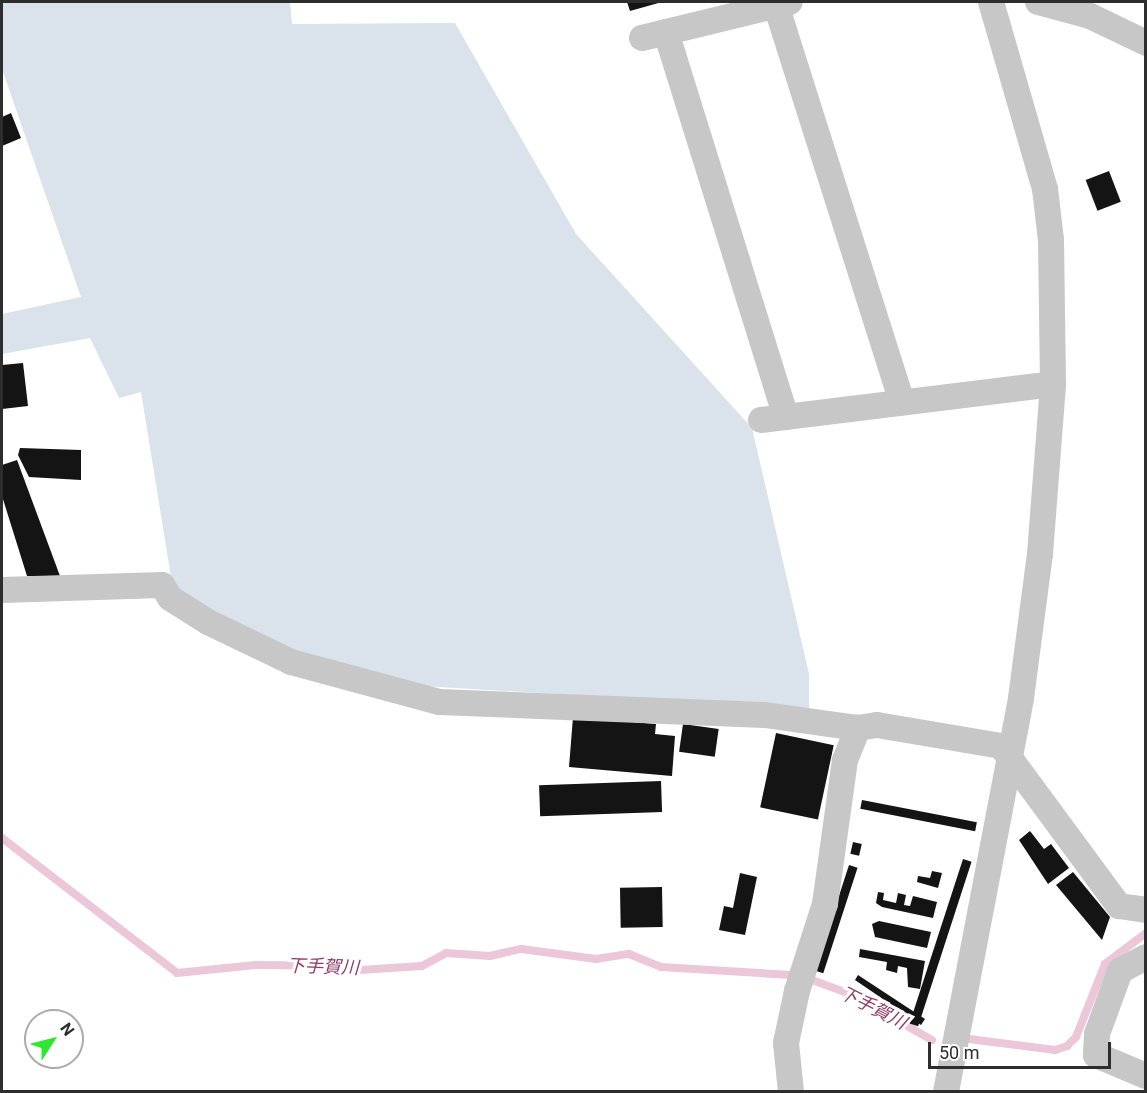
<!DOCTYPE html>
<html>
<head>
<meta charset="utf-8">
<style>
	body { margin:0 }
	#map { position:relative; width:1147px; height:1093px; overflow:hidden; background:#fff; font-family:Roboto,"Noto Sans JP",sans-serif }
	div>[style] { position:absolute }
	.green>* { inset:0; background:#dae2eb }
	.stream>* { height:8px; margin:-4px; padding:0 4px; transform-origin:4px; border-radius:4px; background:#ecc6d9 }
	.building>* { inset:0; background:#141414; transform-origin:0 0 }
	.minor>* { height:26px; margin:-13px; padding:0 13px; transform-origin:13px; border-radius:13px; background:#c7c7c7 }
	span { translate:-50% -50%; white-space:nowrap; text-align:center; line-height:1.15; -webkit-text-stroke:6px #fff; paint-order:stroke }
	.water-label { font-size:18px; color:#903a67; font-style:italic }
	.frame { position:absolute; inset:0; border:3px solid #2d2d2d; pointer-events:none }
	.north { position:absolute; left:24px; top:1009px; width:60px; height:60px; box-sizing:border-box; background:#fff; border:2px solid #ababab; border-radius:50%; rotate:54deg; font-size:16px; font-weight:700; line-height:24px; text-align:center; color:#2d2d2d }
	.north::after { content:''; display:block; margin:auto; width:21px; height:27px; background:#2ce82f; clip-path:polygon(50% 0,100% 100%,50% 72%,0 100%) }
	.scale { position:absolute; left:928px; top:1042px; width:183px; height:27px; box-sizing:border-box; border:3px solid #2d2d2d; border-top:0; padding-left:8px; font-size:18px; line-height:21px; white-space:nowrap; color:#2d2d2d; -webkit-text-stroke:4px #fff; paint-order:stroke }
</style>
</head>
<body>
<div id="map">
	<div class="green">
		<i style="clip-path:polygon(2px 2px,290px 2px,292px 24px,455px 23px,576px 234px,752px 428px,809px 674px,809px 713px,745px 705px,405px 685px,297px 654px,173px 589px,141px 392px,119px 398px,90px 338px,2px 354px,2px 314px,81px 297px,2px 69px)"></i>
	</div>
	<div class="stream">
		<i style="left:2px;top:838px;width:221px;rotate:37.6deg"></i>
		<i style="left:177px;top:973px;width:79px;rotate:-5.8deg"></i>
		<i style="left:256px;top:965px;width:84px;rotate:0.7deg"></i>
		<i style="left:340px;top:966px;width:20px;rotate:11deg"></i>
		<i style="left:360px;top:970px;width:62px;rotate:-3.7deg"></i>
		<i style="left:422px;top:966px;width:27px;rotate:-28deg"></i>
		<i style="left:446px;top:953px;width:44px;rotate:3.9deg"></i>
		<i style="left:490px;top:956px;width:32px;rotate:-13deg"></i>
		<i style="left:521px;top:949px;width:76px;rotate:7.6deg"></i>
		<i style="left:596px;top:959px;width:33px;rotate:-9deg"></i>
		<i style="left:629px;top:954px;width:35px;rotate:22deg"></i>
		<i style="left:661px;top:967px;width:130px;rotate:3.5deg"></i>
		<i style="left:812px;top:980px;width:40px;rotate:20.2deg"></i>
		<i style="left:850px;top:994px;width:94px;rotate:29.3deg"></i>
		<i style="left:969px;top:1039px;width:87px;rotate:7.3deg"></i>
		<i style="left:1055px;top:1050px;width:13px;rotate:-18deg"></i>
		<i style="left:1067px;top:1046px;width:13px;rotate:-45deg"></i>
		<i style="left:1076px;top:1037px;width:79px;rotate:-68.3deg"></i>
		<i style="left:1105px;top:964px;width:51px;rotate:-37.1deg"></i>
	</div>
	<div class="building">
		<i style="clip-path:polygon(627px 2px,662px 2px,630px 11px)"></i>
		<i style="clip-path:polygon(11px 113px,21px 138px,2px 146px,2px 117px)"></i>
		<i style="left:1109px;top:171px;width:33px;height:25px;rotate:69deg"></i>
		<i style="clip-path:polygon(23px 363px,28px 406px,2px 409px,2px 365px)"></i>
		<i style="clip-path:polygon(20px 448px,81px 450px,81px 480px,29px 477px,18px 455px)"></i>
		<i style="clip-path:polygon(17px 460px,60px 576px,27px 576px,2px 496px,2px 465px)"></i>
		<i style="clip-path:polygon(573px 717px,656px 724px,655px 734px,675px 736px,672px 776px,569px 767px)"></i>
		<i style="left:683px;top:724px;width:36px;height:28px;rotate:8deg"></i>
		<i style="left:776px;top:733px;width:59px;height:76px;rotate:12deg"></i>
		<i style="left:661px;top:781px;width:31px;height:122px;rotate:88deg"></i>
		<i style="left:862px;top:800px;width:117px;height:9px;rotate:11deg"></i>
		<i style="clip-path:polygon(1030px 831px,1044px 849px,1051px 844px,1069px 868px,1048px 884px,1019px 840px)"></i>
		<i style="left:853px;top:842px;width:9px;height:12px;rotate:13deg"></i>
		<i style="left:963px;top:859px;width:9px;height:173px;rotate:18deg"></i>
		<i style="left:849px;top:865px;width:9px;height:111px;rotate:18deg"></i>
		<i style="clip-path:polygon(932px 871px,942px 873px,938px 888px,917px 882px,918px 876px,930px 878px)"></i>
		<i style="clip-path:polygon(1073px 872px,1110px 917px,1102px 940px,1056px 885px)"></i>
		<i style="clip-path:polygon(740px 873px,757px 877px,745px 935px,719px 930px,724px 906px,733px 908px)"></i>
		<i style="left:662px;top:887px;width:40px;height:42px;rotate:89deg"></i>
		<i style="clip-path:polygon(878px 892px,884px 893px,883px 900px,896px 903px,898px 893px,906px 895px,904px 905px,910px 906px,913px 896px,937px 902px,933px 918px,882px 907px,876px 903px)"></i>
		<i style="clip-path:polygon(879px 921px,931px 932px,927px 948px,875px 937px,872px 924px)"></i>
		<i style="clip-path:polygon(860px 949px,925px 961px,920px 989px,908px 987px,907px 968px,898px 966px,897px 973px,886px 970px,887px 962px,859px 957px)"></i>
		<i style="clip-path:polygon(858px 975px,925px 1019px,921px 1025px,855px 980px)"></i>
	</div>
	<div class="minor">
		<i style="left:1038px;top:2px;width:54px;rotate:15.1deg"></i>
		<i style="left:1090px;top:16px;width:62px;rotate:25.7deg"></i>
		<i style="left:776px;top:5px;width:417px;rotate:72.4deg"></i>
		<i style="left:666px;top:32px;width:403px;rotate:72.7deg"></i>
		<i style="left:642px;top:38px;width:152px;rotate:-13.7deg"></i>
		<i style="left:761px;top:420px;width:294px;rotate:-7deg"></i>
		<i style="left:2px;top:590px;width:160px;rotate:-1.8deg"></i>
		<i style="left:162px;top:585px;width:15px;rotate:58deg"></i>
		<i style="left:170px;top:598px;width:45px;rotate:32.3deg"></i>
		<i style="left:208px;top:622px;width:92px;rotate:25.7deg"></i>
		<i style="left:291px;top:662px;width:153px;rotate:15.1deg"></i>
		<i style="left:439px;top:702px;width:326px;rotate:2.3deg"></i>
		<i style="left:765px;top:715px;width:94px;rotate:8deg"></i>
		<i style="left:858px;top:728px;width:19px;rotate:-9deg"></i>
		<i style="left:877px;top:725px;width:126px;rotate:9.6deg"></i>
		<i style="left:1001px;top:746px;width:199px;rotate:53.6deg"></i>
		<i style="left:1119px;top:906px;width:27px;rotate:8deg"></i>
		<i style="left:1146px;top:957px;width:30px;rotate:152deg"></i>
		<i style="left:1120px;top:971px;width:67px;rotate:110.1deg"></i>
		<i style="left:1097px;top:1034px;width:21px;rotate:93deg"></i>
		<i style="left:1096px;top:1055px;width:54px;rotate:22.8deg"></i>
		<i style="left:791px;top:1092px;width:49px;rotate:-95.8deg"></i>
		<i style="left:786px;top:1043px;width:53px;rotate:-78.1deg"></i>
		<i style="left:797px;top:991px;width:91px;rotate:-72.2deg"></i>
		<i style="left:825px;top:904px;width:145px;rotate:-82.1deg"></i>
		<i style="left:845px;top:760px;width:35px;rotate:-68deg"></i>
		<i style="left:946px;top:1092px;width:401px;rotate:-79.2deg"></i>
		<i style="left:1021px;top:698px;width:145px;rotate:-82.5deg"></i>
		<i style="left:1040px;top:554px;width:170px;rotate:-85.6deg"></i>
		<i style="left:1053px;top:384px;width:144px;rotate:-90.8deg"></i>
		<i style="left:1051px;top:240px;width:51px;rotate:-96.7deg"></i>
		<i style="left:1045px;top:189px;width:195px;rotate:-106.1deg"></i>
	</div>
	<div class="water-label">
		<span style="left:323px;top:967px;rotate:2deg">下手賀川</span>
		<span style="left:873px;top:1008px;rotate:27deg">下手賀川</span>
	</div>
	<div class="frame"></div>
	<div class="north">N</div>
	<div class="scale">50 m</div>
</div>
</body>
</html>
